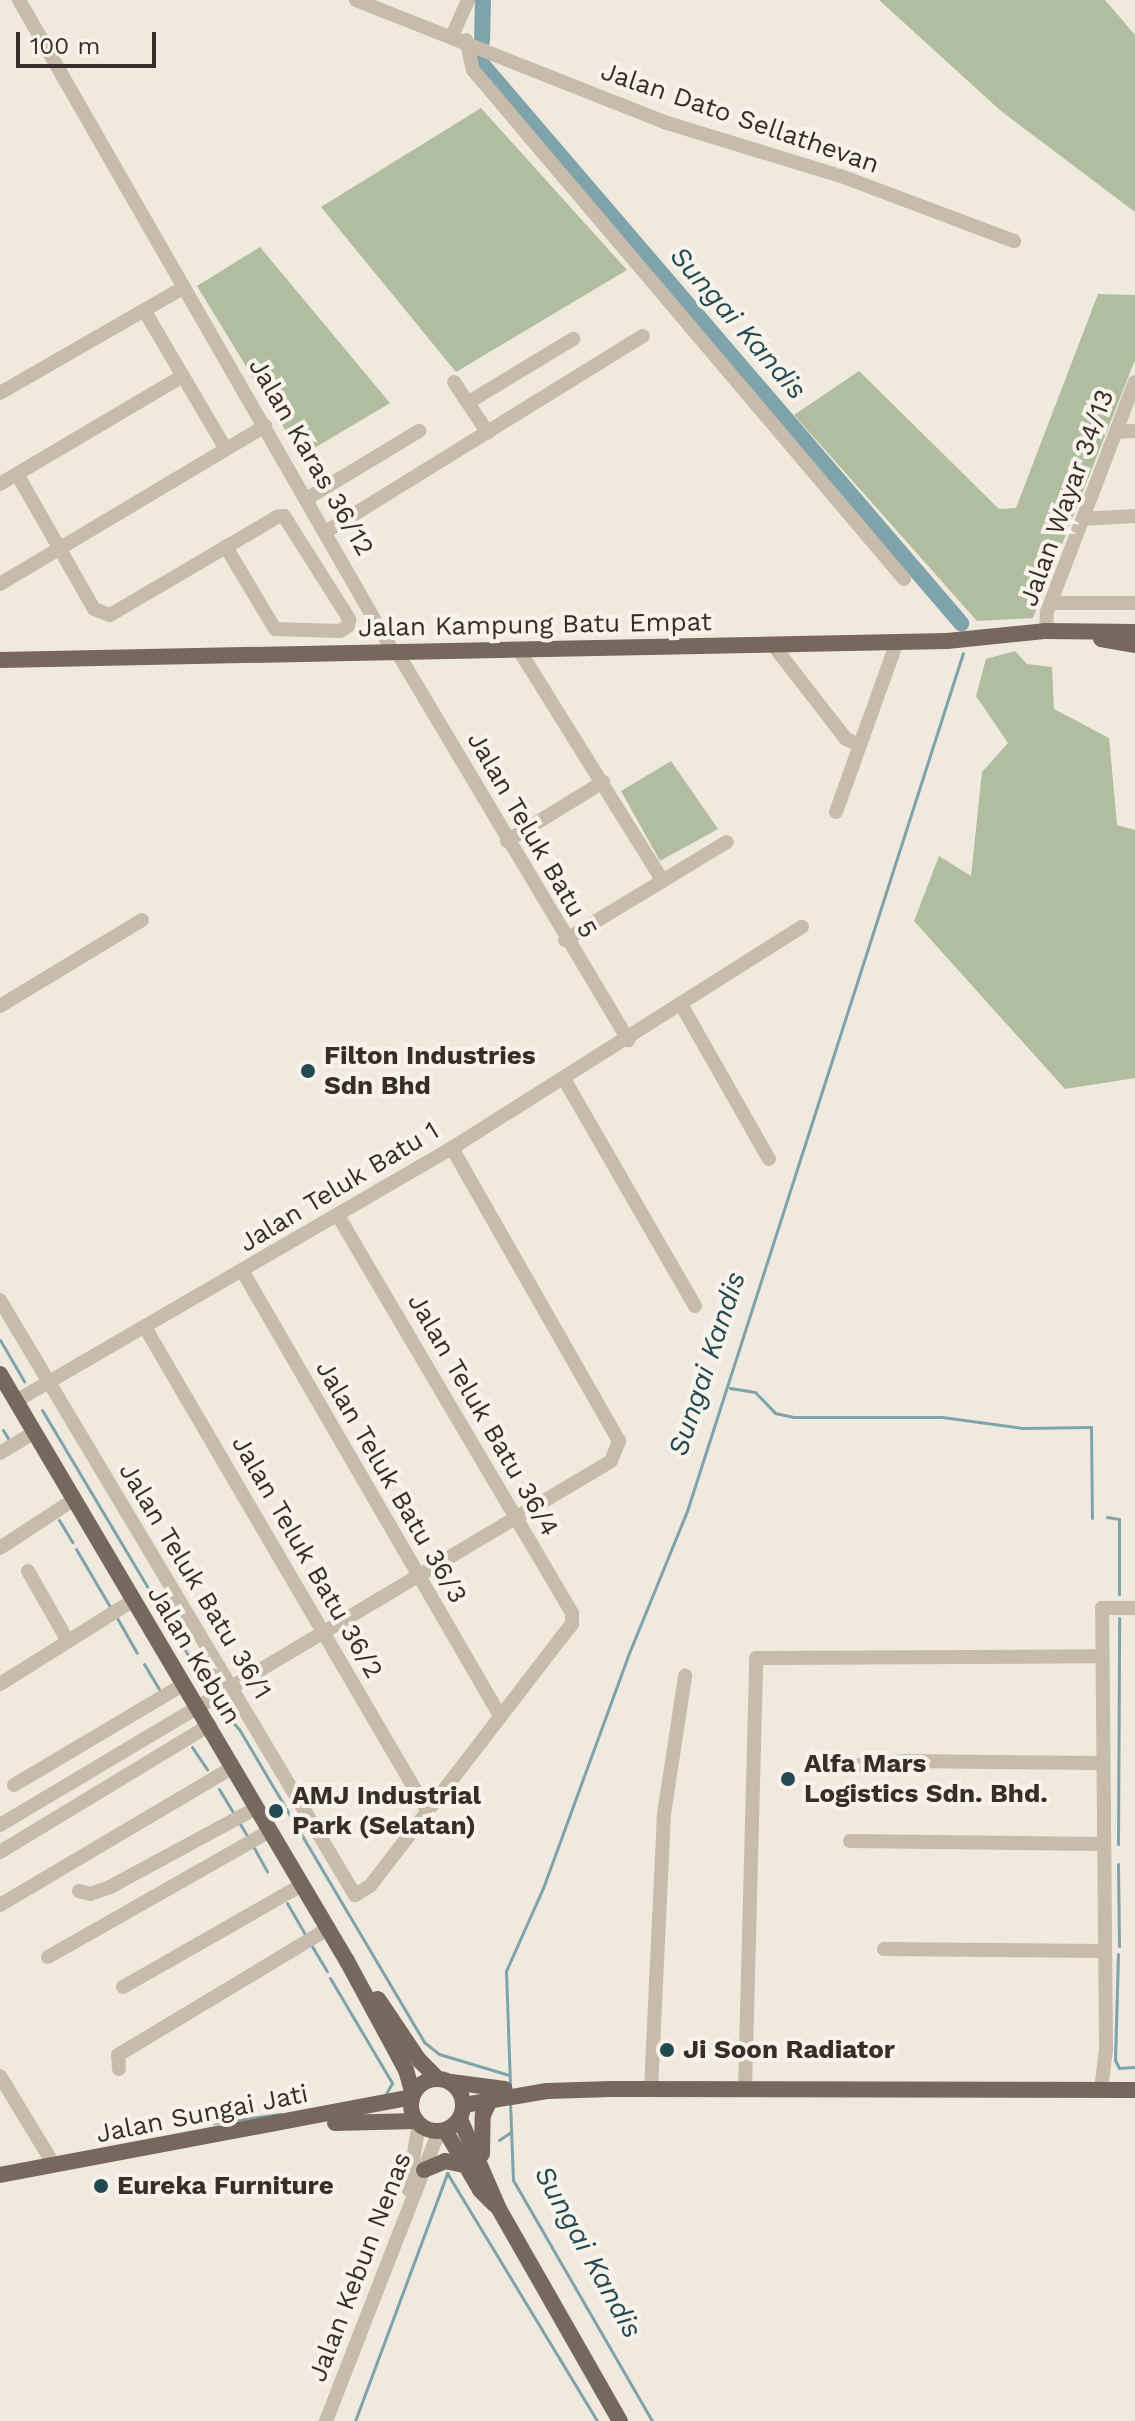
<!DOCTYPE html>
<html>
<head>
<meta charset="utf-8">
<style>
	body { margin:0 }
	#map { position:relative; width:1135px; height:2421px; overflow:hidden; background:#f0e9de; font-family:"Work Sans",sans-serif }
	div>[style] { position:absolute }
	.green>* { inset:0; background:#b0bd9f }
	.stream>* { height:3px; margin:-1.5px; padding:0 1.5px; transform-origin:1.5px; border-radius:1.5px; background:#7fa3aa }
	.river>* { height:16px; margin:-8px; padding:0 8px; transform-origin:8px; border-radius:8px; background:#7fa3aa }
	.minor>* { height:14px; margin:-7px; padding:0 7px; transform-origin:7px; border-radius:7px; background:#c7bbab }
	.major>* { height:16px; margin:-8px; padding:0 8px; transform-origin:8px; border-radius:8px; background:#76685c }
	.major>.ring { margin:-8px; padding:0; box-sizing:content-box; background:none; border:16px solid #76685c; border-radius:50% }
	.dots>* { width:22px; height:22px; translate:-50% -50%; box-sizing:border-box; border:4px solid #f8f3ea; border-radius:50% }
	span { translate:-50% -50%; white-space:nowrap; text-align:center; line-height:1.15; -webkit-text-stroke:8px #f8f3ea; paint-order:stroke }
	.street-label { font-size:26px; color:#352e29 }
	.poi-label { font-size:26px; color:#352e29; font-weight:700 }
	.left { translate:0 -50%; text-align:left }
	.water-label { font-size:28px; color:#234a53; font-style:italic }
	.scale { position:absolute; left:16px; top:32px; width:140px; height:36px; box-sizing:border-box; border:4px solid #352e29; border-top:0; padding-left:10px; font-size:24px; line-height:28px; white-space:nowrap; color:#352e29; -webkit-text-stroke:6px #f8f3ea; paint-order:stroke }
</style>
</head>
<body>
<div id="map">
	<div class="green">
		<i style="clip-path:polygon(879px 0,1105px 0,1135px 35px,1135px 212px,1001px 111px)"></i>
		<i style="clip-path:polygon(481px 108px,627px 270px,456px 372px,321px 207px)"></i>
		<i style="clip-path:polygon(260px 247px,390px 403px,301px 456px,197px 286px)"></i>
		<i style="clip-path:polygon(1098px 294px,1135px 295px,1135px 360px,1033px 618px,977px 621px,794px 415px,859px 371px,999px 509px,1016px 508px)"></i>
		<i style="clip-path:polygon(1015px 651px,1027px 664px,1052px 667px,1054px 709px,1109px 738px,1117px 825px,1135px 830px,1135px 1078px,1065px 1089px,914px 921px,939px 856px,971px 876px,982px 772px,1008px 743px,976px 696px,986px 659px)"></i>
		<i style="clip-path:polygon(671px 761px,718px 829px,660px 861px,621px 791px)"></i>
	</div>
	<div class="stream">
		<i style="left:0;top:1340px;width:48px;rotate:59.7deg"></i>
		<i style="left:730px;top:1388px;width:25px;rotate:9deg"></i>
		<i style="left:755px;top:1392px;width:29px;rotate:46deg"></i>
		<i style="left:775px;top:1413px;width:19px;rotate:12deg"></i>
		<i style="left:794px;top:1417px;width:148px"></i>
		<i style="left:942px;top:1417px;width:81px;rotate:7.8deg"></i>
		<i style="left:1022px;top:1428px;width:69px;rotate:-0.8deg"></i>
		<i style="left:1091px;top:1427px;width:91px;rotate:89.4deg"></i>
		<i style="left:42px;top:1410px;width:293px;rotate:59.2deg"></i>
		<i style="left:3px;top:1430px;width:12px;rotate:59deg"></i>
		<i style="left:1107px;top:1517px;width:12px;rotate:9deg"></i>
		<i style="left:1119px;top:1519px;width:75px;rotate:90deg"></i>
		<i style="left:59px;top:1520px;width:26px;rotate:59deg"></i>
		<i style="left:76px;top:1549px;width:71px;rotate:59.5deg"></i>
		<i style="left:117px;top:1618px;width:40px;rotate:60.3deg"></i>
		<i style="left:144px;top:1664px;width:29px;rotate:59deg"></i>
		<i style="left:223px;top:1712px;width:23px;rotate:47deg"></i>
		<i style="left:239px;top:1729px;width:364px;rotate:59.4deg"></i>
		<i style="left:424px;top:2042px;width:19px;rotate:39deg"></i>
		<i style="left:439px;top:2054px;width:73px;rotate:16.7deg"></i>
		<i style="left:192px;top:1747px;width:27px;rotate:56deg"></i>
		<i style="left:219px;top:1789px;width:31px;rotate:59deg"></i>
		<i style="left:239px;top:1822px;width:20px;rotate:60deg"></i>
		<i style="left:1118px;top:1844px;width:226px;rotate:-89.7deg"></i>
		<i style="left:253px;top:1846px;width:29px;rotate:61deg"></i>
		<i style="left:1118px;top:1864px;width:82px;rotate:89.3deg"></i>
		<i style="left:287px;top:1903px;width:39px;rotate:60deg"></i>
		<i style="left:310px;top:1943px;width:33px;rotate:59deg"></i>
		<i style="left:1118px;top:1954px;width:106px;rotate:91.6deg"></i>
		<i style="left:1115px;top:2060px;width:9px;rotate:63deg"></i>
		<i style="left:1119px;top:2068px;width:16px;rotate:-4deg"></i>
		<i style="left:330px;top:1978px;width:122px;rotate:59.4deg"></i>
		<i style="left:392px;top:2083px;width:13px;rotate:119deg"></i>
		<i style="left:510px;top:2085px;width:114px;rotate:-92deg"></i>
		<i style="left:506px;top:1971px;width:91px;rotate:-66deg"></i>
		<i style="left:543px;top:1888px;width:245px;rotate:-69.9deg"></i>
		<i style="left:627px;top:1658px;width:159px;rotate:-67.8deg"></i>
		<i style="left:687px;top:1511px;width:901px;rotate:-72.17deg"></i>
		<i style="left:510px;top:2102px;width:78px;rotate:87.8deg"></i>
		<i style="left:513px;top:2180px;width:278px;rotate:60deg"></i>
		<i style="left:214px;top:2123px;width:67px;rotate:-7.8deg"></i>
		<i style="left:499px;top:2140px;width:14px;rotate:-34deg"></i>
		<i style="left:355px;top:2421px;width:265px;rotate:-69.6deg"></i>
		<i style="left:447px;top:2173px;width:290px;rotate:58.8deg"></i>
	</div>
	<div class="river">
		<i style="left:482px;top:41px;width:41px;rotate:-88.6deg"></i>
		<i style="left:481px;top:53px;width:10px;rotate:90deg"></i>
		<i style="left:481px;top:63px;width:738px;rotate:49.4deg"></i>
	</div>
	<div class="minor">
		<i style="left:19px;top:0;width:752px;rotate:60.16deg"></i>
		<i style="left:356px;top:0;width:331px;rotate:21.6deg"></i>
		<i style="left:664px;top:122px;width:185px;rotate:17deg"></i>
		<i style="left:841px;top:176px;width:185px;rotate:20.6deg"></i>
		<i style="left:453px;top:34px;width:37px;rotate:-66deg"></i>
		<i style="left:466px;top:40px;width:31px;rotate:77deg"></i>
		<i style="left:473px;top:70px;width:667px;rotate:49.74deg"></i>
		<i style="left:144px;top:310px;width:161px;rotate:59.5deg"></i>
		<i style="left:454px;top:382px;width:61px;rotate:56.3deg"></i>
		<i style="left:0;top:393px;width:212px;rotate:-29.9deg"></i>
		<i style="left:469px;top:402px;width:122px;rotate:-31.2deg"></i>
		<i style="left:1116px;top:432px;width:19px;rotate:-3deg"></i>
		<i style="left:17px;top:474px;width:155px;rotate:60.3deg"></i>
		<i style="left:94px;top:609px;width:17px;rotate:21deg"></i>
		<i style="left:110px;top:615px;width:194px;rotate:-30.4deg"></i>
		<i style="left:277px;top:517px;width:7px;rotate:-8deg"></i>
		<i style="left:284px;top:516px;width:122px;rotate:57.7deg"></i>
		<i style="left:349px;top:619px;width:7px;rotate:98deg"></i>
		<i style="left:348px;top:626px;width:9px;rotate:148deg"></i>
		<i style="left:340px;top:631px;width:65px;rotate:-178.2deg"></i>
		<i style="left:275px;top:629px;width:96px;rotate:-120.9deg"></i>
		<i style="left:0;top:484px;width:210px;rotate:-30.6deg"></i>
		<i style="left:308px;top:498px;width:130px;rotate:-31.1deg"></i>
		<i style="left:1083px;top:519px;width:52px;rotate:-3.3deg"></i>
		<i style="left:327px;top:531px;width:371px;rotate:-31.7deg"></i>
		<i style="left:0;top:584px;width:309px;rotate:-30.8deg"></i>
		<i style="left:1051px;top:603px;width:84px"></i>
		<i style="left:1046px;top:631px;width:19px;rotate:-87deg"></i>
		<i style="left:1047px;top:612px;width:246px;rotate:-69.1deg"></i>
		<i style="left:773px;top:645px;width:119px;rotate:52.2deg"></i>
		<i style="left:846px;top:739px;width:15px;rotate:23deg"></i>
		<i style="left:519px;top:650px;width:272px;rotate:58.1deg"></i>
		<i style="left:397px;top:652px;width:452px;rotate:59.2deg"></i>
		<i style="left:836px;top:812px;width:181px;rotate:-70.3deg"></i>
		<i style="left:507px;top:841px;width:113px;rotate:-31.6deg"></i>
		<i style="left:565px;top:940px;width:189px;rotate:-31.2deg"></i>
		<i style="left:0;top:1006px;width:166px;rotate:-31.2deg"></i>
		<i style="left:682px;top:1006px;width:176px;rotate:60.4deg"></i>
		<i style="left:564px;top:1079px;width:262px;rotate:60deg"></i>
		<i style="left:243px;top:1272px;width:511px;rotate:59.92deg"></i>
		<i style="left:0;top:1300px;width:693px;rotate:59.18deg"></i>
		<i style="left:355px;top:1895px;width:17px;rotate:-31deg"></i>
		<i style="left:370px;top:1886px;width:312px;rotate:-52.4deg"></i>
		<i style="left:560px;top:1639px;width:19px;rotate:-51deg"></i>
		<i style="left:572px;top:1624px;width:11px;rotate:-90deg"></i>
		<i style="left:572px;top:1613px;width:462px;rotate:-120.5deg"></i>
		<i style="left:146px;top:1329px;width:557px;rotate:59.71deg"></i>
		<i style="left:16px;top:1401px;width:504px;rotate:-30.13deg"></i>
		<i style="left:452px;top:1148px;width:414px;rotate:-32.3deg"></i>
		<i style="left:0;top:1453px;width:39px;rotate:-31deg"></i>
		<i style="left:0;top:1548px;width:87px;rotate:-33.3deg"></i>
		<i style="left:28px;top:1571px;width:81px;rotate:60.3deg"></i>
		<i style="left:0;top:1684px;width:158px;rotate:-32.1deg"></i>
		<i style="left:850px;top:1766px;width:55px;rotate:-5.2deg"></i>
		<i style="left:905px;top:1761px;width:198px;rotate:0.6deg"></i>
		<i style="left:14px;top:1785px;width:198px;rotate:-30.7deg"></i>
		<i style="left:0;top:1825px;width:711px;rotate:-30.78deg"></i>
		<i style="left:611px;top:1461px;width:22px;rotate:-68deg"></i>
		<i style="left:619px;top:1441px;width:337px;rotate:-119.7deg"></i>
		<i style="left:850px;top:1841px;width:254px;rotate:0.7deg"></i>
		<i style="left:0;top:1852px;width:245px;rotate:-31.2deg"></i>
		<i style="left:79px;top:1891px;width:11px;rotate:15deg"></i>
		<i style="left:90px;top:1894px;width:21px;rotate:-19deg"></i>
		<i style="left:110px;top:1887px;width:166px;rotate:-28.4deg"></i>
		<i style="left:0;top:1905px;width:271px;rotate:-30.6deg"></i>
		<i style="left:884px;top:1949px;width:221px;rotate:0.5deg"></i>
		<i style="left:48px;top:1957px;width:255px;rotate:-29.6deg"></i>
		<i style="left:123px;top:1987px;width:206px;rotate:-29.7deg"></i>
		<i style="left:119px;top:2069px;width:14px;rotate:-94deg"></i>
		<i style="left:118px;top:2055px;width:245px;rotate:-31deg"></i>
		<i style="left:0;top:2076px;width:104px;rotate:58.8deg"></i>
		<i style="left:651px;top:2089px;width:275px;rotate:-87.3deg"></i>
		<i style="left:664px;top:1814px;width:140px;rotate:-81.3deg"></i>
		<i style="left:745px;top:2089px;width:431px;rotate:-88.5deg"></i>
		<i style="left:756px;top:1658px;width:346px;rotate:-0.3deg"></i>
		<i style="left:1101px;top:2090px;width:41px;rotate:-83deg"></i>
		<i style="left:1106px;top:2049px;width:441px;rotate:-90.5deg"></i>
		<i style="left:1102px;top:1608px;width:33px"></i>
		<i style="left:408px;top:2189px;width:66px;rotate:-80.4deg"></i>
		<i style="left:326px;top:2421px;width:311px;rotate:-68.7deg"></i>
	</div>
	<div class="major">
		<i style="left:1101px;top:639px;width:35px;rotate:10deg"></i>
		<i style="left:0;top:660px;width:947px;rotate:-1.15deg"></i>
		<i style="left:947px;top:641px;width:100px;rotate:-5.8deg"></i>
		<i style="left:1046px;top:631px;width:89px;rotate:0.6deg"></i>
		<i style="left:0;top:1374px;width:682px;rotate:59.41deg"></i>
		<i style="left:347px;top:1961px;width:124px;rotate:61.6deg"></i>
		<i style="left:406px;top:2070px;width:25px;rotate:74deg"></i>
		<i style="left:378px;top:1999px;width:73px;rotate:56.1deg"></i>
		<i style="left:419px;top:2060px;width:25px;rotate:45deg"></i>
		<i class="ring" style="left:411px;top:2079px;width:36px;height:36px"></i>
		<i style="left:451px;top:2082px;width:54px;rotate:7.4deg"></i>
		<i style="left:464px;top:2105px;width:84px;rotate:-9.6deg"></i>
		<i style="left:547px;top:2091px;width:64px;rotate:-1.8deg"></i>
		<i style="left:611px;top:2089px;width:524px;rotate:0.11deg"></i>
		<i style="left:460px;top:2119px;width:98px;rotate:66.6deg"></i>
		<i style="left:499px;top:2209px;width:244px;rotate:60.3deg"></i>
		<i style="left:335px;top:2123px;width:81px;rotate:-1.4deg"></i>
		<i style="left:445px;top:2130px;width:69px;rotate:59.7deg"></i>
		<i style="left:480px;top:2190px;width:21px;rotate:45deg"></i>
		<i style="left:482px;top:2154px;width:39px;rotate:-89deg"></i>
		<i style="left:483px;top:2115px;width:19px;rotate:-65deg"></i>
		<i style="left:424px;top:2170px;width:23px;rotate:-23deg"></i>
		<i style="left:445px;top:2161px;width:19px;rotate:12deg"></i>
		<i style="left:0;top:2175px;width:419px;rotate:-10.7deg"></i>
	</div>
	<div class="dots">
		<i style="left:308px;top:1071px;background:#234a53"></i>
		<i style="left:788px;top:1779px;background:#234a53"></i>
		<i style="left:276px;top:1811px;background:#234a53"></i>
		<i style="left:667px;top:2050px;background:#234a53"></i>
		<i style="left:101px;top:2186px;background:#234a53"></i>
	</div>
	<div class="street-label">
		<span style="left:740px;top:118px;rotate:19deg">Jalan Dato Sellathevan</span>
		<span style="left:311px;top:457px;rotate:60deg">Jalan Karas 36/12</span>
		<span style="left:1067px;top:498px;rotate:-70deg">Jalan Wayar 34/13</span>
		<span style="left:535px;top:625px;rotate:-1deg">Jalan Kampung Batu Empat</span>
		<span style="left:532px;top:835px;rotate:60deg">Jalan Teluk Batu 5</span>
		<span style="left:339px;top:1187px;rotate:-31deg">Jalan Teluk Batu 1</span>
		<span style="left:483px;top:1415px;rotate:60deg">Jalan Teluk Batu 36/4</span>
		<span style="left:391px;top:1482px;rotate:60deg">Jalan Teluk Batu 36/3</span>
		<span style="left:307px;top:1557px;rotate:60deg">Jalan Teluk Batu 36/2</span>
		<span style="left:195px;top:1581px;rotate:59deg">Jalan Teluk Batu 36/1</span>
		<span style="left:194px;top:1655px;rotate:59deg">Jalan Kebun</span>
		<span style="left:202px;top:2114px;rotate:-11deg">Jalan Sungai Jati</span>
		<span style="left:360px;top:2267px;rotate:-69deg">Jalan Kebun Nenas</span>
	</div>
	<div class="poi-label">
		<span class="left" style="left:324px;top:1071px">Filton Industries<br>Sdn Bhd</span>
		<span class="left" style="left:804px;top:1779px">Alfa Mars<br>Logistics Sdn. Bhd.</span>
		<span class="left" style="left:292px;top:1811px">AMJ Industrial<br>Park (Selatan)</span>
		<span class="left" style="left:683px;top:2050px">Ji Soon Radiator</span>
		<span class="left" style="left:117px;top:2186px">Eureka Furniture</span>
	</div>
	<div class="water-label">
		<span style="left:738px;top:323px;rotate:49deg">Sungai Kandis</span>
		<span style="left:707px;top:1364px;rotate:-72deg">Sungai Kandis</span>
		<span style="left:588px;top:2252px;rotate:61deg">Sungai Kandis</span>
	</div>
	<div class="scale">100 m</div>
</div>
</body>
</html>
